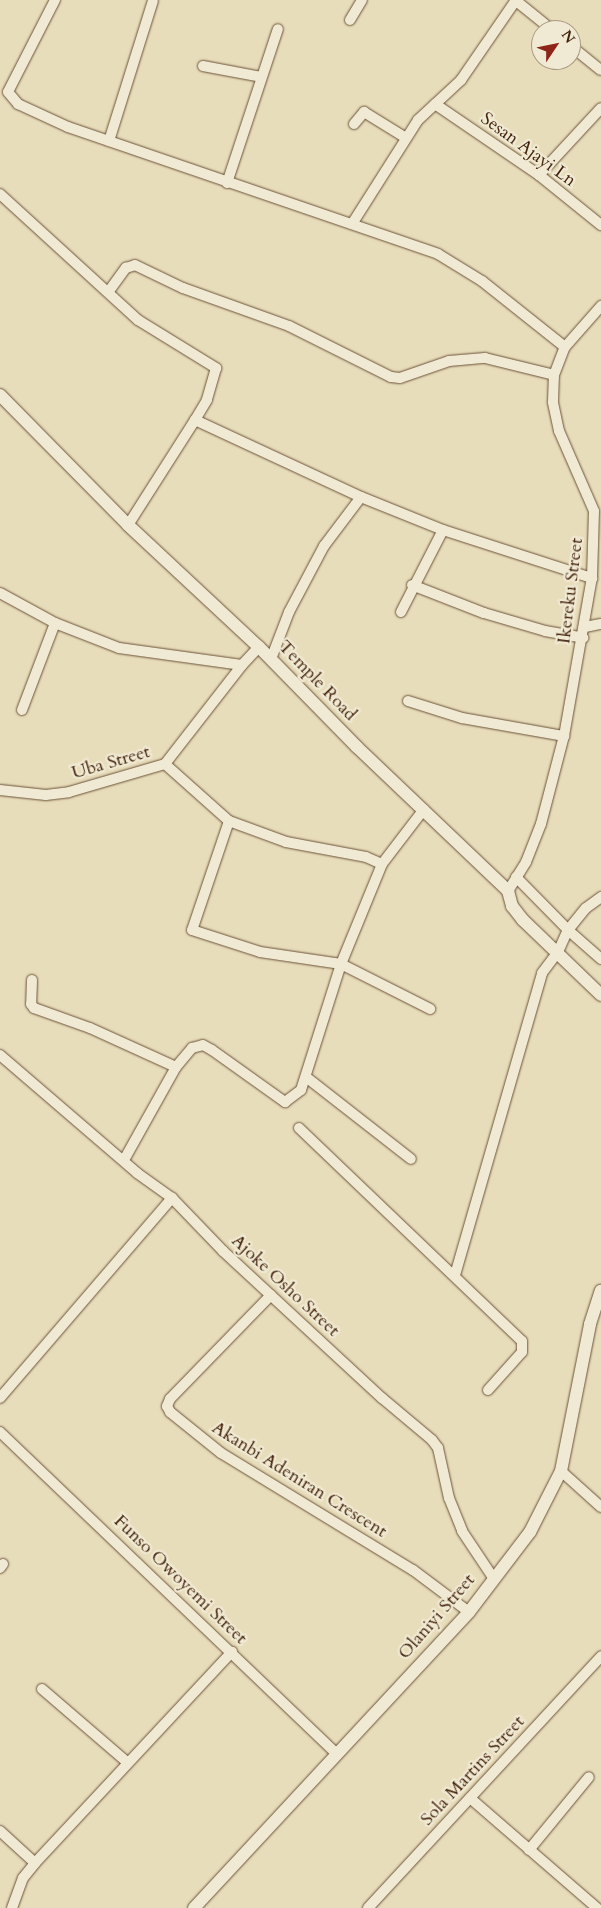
<!DOCTYPE html>
<html>
<head>
<meta charset="utf-8">
<style>
	body { margin:0 }
	#map { position:relative; width:601px; height:1908px; overflow:hidden; background:#e8ddbb; font-family:Cardo,serif }
	div>[style] { position:absolute }
	.roads { filter:drop-shadow(0 0 1px #6c5238) drop-shadow(0 0 1px #6c5238) }
	.minor>* { height:10px; margin:-5px; padding:0 5px; transform-origin:5px; border-radius:5px; background:#f0e9d3 }
	.tertiary>* { height:12px; margin:-6px; padding:0 6px; transform-origin:6px; border-radius:6px; background:#f0e9d3 }
	span { translate:-50% -50%; white-space:nowrap; text-align:center; line-height:1.15; -webkit-text-stroke:4.5px #f0e9d3; paint-order:stroke }
	.street-label { font-size:18px; color:#43230c }
	.north { position:absolute; left:531px; top:20px; width:50px; height:50px; box-sizing:border-box; background:#f0e9d3; border:1px solid #ab9a83; border-radius:50%; rotate:56deg; font-size:14px; font-weight:700; line-height:20px; text-align:center; color:#43230c }
	.north::after { content:''; display:block; margin:auto; width:18px; height:22px; background:#8f2418; clip-path:polygon(50% 0,100% 100%,50% 72%,0 100%) }
</style>
</head>
<body>
<div id="map">
	<div class="roads">
		<div class="minor">
			<i style="left:55px;top:0;width:103px;rotate:117.1deg"></i>
			<i style="left:8px;top:92px;width:16px;rotate:50deg"></i>
			<i style="left:18px;top:104px;width:55px;rotate:24.7deg"></i>
			<i style="left:68px;top:127px;width:391px;rotate:18.9deg"></i>
			<i style="left:438px;top:254px;width:52px;rotate:31.5deg"></i>
			<i style="left:482px;top:281px;width:106px;rotate:38.5deg"></i>
			<i style="left:515px;top:0;width:48px;rotate:39deg"></i>
			<i style="left:350px;top:20px;width:23px;rotate:-59deg"></i>
			<i style="left:571px;top:46px;width:38px;rotate:39deg"></i>
			<i style="left:203px;top:66px;width:59px;rotate:10.7deg"></i>
			<i style="left:435px;top:104px;width:126px;rotate:34.3deg"></i>
			<i style="left:539px;top:175px;width:80px;rotate:38.9deg"></i>
			<i style="left:354px;top:124px;width:16px;rotate:-50deg"></i>
			<i style="left:364px;top:112px;width:49px;rotate:31.8deg"></i>
			<i style="left:109px;top:141px;width:147px;rotate:-72.6deg"></i>
			<i style="left:539px;top:175px;width:91px;rotate:-47.2deg"></i>
			<i style="left:227px;top:183px;width:162px;rotate:-71.7deg"></i>
			<i style="left:0;top:194px;width:187px;rotate:42.4deg"></i>
			<i style="left:138px;top:320px;width:92px;rotate:31.6deg"></i>
			<i style="left:216px;top:368px;width:33px;rotate:106deg"></i>
			<i style="left:207px;top:400px;width:23px;rotate:121deg"></i>
			<i style="left:195px;top:420px;width:125px;rotate:122.5deg"></i>
			<i style="left:352px;top:224px;width:123px;rotate:-57.6deg"></i>
			<i style="left:418px;top:120px;width:59px;rotate:-42.9deg"></i>
			<i style="left:461px;top:80px;width:97px;rotate:-55.5deg"></i>
			<i style="left:109px;top:291px;width:29px;rotate:-54deg"></i>
			<i style="left:126px;top:268px;width:9px;rotate:-18deg"></i>
			<i style="left:135px;top:265px;width:53px;rotate:25.6deg"></i>
			<i style="left:183px;top:288px;width:113px;rotate:19.7deg"></i>
			<i style="left:289px;top:326px;width:114px;rotate:26.6deg"></i>
			<i style="left:391px;top:377px;width:9px;rotate:6deg"></i>
			<i style="left:400px;top:378px;width:52px;rotate:-19.1deg"></i>
			<i style="left:449px;top:361px;width:36px;rotate:-5deg"></i>
			<i style="left:485px;top:358px;width:71px;rotate:13.8deg"></i>
			<i style="left:195px;top:420px;width:183px;rotate:24.9deg"></i>
			<i style="left:361px;top:497px;width:88px;rotate:21.9deg"></i>
			<i style="left:443px;top:530px;width:157px;rotate:17.9deg"></i>
			<i style="left:412px;top:585px;width:77px;rotate:21.3deg"></i>
			<i style="left:484px;top:613px;width:64px;rotate:16.4deg"></i>
			<i style="left:545px;top:631px;width:39px;rotate:10deg"></i>
			<i style="left:0;top:593px;width:63px;rotate:28.6deg"></i>
			<i style="left:55px;top:623px;width:69px;rotate:21.3deg"></i>
			<i style="left:119px;top:648px;width:124px;rotate:7.9deg"></i>
			<i style="left:242px;top:665px;width:25px;rotate:-47deg"></i>
			<i style="left:401px;top:612px;width:92px;rotate:-62.9deg"></i>
			<i style="left:585px;top:627px;width:16px;rotate:-11deg"></i>
			<i style="left:271px;top:659px;width:50px;rotate:-69deg"></i>
			<i style="left:289px;top:612px;width:75px;rotate:-62.1deg"></i>
			<i style="left:324px;top:546px;width:61px;rotate:-52.9deg"></i>
			<i style="left:408px;top:701px;width:57px;rotate:17.5deg"></i>
			<i style="left:462px;top:718px;width:104px;rotate:10deg"></i>
			<i style="left:22px;top:710px;width:93px;rotate:-69.2deg"></i>
			<i style="left:165px;top:764px;width:86px;rotate:41.7deg"></i>
			<i style="left:229px;top:821px;width:61px;rotate:20.2deg"></i>
			<i style="left:286px;top:842px;width:81px;rotate:10.6deg"></i>
			<i style="left:366px;top:857px;width:17px;rotate:24deg"></i>
			<i style="left:0;top:790px;width:46px;rotate:6.2deg"></i>
			<i style="left:46px;top:795px;width:23px;rotate:-7deg"></i>
			<i style="left:69px;top:792px;width:100px;rotate:-16.3deg"></i>
			<i style="left:165px;top:764px;width:125px;rotate:-52.1deg"></i>
			<i style="left:229px;top:821px;width:115px;rotate:108.7deg"></i>
			<i style="left:192px;top:930px;width:71px;rotate:17.9deg"></i>
			<i style="left:260px;top:952px;width:82px;rotate:8.4deg"></i>
			<i style="left:341px;top:964px;width:100px;rotate:26.8deg"></i>
			<i style="left:516px;top:877px;width:74px;rotate:45.5deg"></i>
			<i style="left:568px;top:930px;width:44px;rotate:41.3deg"></i>
			<i style="left:508px;top:891px;width:34px;rotate:-58deg"></i>
			<i style="left:526px;top:862px;width:41px;rotate:-68.5deg"></i>
			<i style="left:541px;top:824px;width:91px;rotate:-75.4deg"></i>
			<i style="left:564px;top:736px;width:160px;rotate:-80deg"></i>
			<i style="left:592px;top:578px;width:67px;rotate:-88.3deg"></i>
			<i style="left:594px;top:511px;width:87px;rotate:-113.6deg"></i>
			<i style="left:559px;top:431px;width:30px;rotate:-102deg"></i>
			<i style="left:553px;top:402px;width:27px;rotate:-88deg"></i>
			<i style="left:554px;top:375px;width:30px;rotate:-69deg"></i>
			<i style="left:565px;top:347px;width:55px;rotate:-48.7deg"></i>
			<i style="left:32px;top:980px;width:24px;rotate:92deg"></i>
			<i style="left:31px;top:1004px;width:5px;rotate:53deg"></i>
			<i style="left:34px;top:1008px;width:59px;rotate:19.7deg"></i>
			<i style="left:90px;top:1028px;width:94px;rotate:24.4deg"></i>
			<i style="left:0;top:1055px;width:181px;rotate:40.7deg"></i>
			<i style="left:137px;top:1173px;width:43px;rotate:35.5deg"></i>
			<i style="left:172px;top:1198px;width:74px;rotate:46.1deg"></i>
			<i style="left:223px;top:1251px;width:217px;rotate:42.8deg"></i>
			<i style="left:382px;top:1398px;width:65px;rotate:40deg"></i>
			<i style="left:432px;top:1440px;width:10px;rotate:53deg"></i>
			<i style="left:438px;top:1448px;width:51px;rotate:77.6deg"></i>
			<i style="left:449px;top:1498px;width:35px;rotate:68deg"></i>
			<i style="left:462px;top:1531px;width:58px;rotate:56.3deg"></i>
			<i style="left:306px;top:1077px;width:133px;rotate:38deg"></i>
			<i style="left:299px;top:1128px;width:308px;rotate:43.7deg"></i>
			<i style="left:522px;top:1341px;width:11px;rotate:90deg"></i>
			<i style="left:522px;top:1352px;width:51px;rotate:131.8deg"></i>
			<i style="left:124px;top:1160px;width:107px;rotate:-60.8deg"></i>
			<i style="left:176px;top:1067px;width:25px;rotate:-50deg"></i>
			<i style="left:192px;top:1048px;width:11px;rotate:-15deg"></i>
			<i style="left:203px;top:1045px;width:10px;rotate:29deg"></i>
			<i style="left:212px;top:1050px;width:90px;rotate:35.5deg"></i>
			<i style="left:285px;top:1102px;width:20px;rotate:-37deg"></i>
			<i style="left:301px;top:1090px;width:132px;rotate:-72.4deg"></i>
			<i style="left:341px;top:964px;width:108px;rotate:-67.7deg"></i>
			<i style="left:382px;top:864px;width:69px;rotate:-52.6deg"></i>
			<i style="left:455px;top:1275px;width:314px;rotate:-73.9deg"></i>
			<i style="left:542px;top:973px;width:26px;rotate:-53deg"></i>
			<i style="left:558px;top:952px;width:24px;rotate:-66deg"></i>
			<i style="left:568px;top:930px;width:28px;rotate:-51deg"></i>
			<i style="left:586px;top:908px;width:19px;rotate:-36deg"></i>
			<i style="left:271px;top:1295px;width:145px;rotate:134.2deg"></i>
			<i style="left:170px;top:1399px;width:8px;rotate:113deg"></i>
			<i style="left:167px;top:1406px;width:7px;rotate:63deg"></i>
			<i style="left:170px;top:1412px;width:65px;rotate:38.8deg"></i>
			<i style="left:221px;top:1453px;width:225px;rotate:31.4deg"></i>
			<i style="left:413px;top:1570px;width:70px;rotate:36.9deg"></i>
			<i style="left:0;top:1398px;width:264px;rotate:-49.3deg"></i>
			<i style="left:0;top:1432px;width:465px;rotate:43.7deg"></i>
			<i style="left:561px;top:1471px;width:54px;rotate:42deg"></i>
			<i style="left:0;top:1568px;width:5px;rotate:-53deg"></i>
			<i style="left:42px;top:1689px;width:112px;rotate:40.7deg"></i>
			<i style="left:470px;top:1798px;width:168px;rotate:40.9deg"></i>
			<i style="left:0;top:1831px;width:47px;rotate:42.4deg"></i>
			<i style="left:529px;top:1850px;width:94px;rotate:-50.6deg"></i>
			<i style="left:12px;top:1908px;width:32px;rotate:-70deg"></i>
			<i style="left:23px;top:1878px;width:19px;rotate:-51deg"></i>
			<i style="left:35px;top:1863px;width:289px;rotate:-47deg"></i>
			<i style="left:368px;top:1908px;width:343px;rotate:-47.2deg"></i>
		</div>
		<div class="tertiary">
			<i style="left:0;top:395px;width:182px;rotate:45.4deg"></i>
			<i style="left:128px;top:525px;width:179px;rotate:43deg"></i>
			<i style="left:259px;top:647px;width:140px;rotate:45.6deg"></i>
			<i style="left:357px;top:747px;width:209px;rotate:43.6deg"></i>
			<i style="left:508px;top:891px;width:16px;rotate:75deg"></i>
			<i style="left:512px;top:906px;width:18px;rotate:52deg"></i>
			<i style="left:523px;top:920px;width:108px;rotate:43.9deg"></i>
			<i style="left:194px;top:1908px;width:404px;rotate:-47.1deg"></i>
			<i style="left:469px;top:1612px;width:101px;rotate:-52.7deg"></i>
			<i style="left:530px;top:1532px;width:68px;rotate:-63.1deg"></i>
			<i style="left:561px;top:1471px;width:150px;rotate:-78.8deg"></i>
			<i style="left:590px;top:1324px;width:35px;rotate:-72deg"></i>
		</div>
	</div>
	<div class="street-label">
		<span style="left:528px;top:150px;rotate:36deg">Sesan Ajayi Ln</span>
		<span style="left:571px;top:591px;rotate:-83deg">Ikereku Street</span>
		<span style="left:317px;top:681px;rotate:46deg">Temple Road</span>
		<span style="left:111px;top:763px;rotate:-16deg">Uba Street</span>
		<span style="left:285px;top:1286px;rotate:43deg">Ajoke Osho Street</span>
		<span style="left:299px;top:1480px;rotate:32deg">Akanbi Adeniran Crescent</span>
		<span style="left:180px;top:1580px;rotate:44deg">Funso Owoyemi Street</span>
		<span style="left:437px;top:1617px;rotate:-49deg">Olaniyi Street</span>
		<span style="left:473px;top:1771px;rotate:-47deg">Sola Martins Street</span>
	</div>
	<div class="north">N</div>
</div>
</body>
</html>
